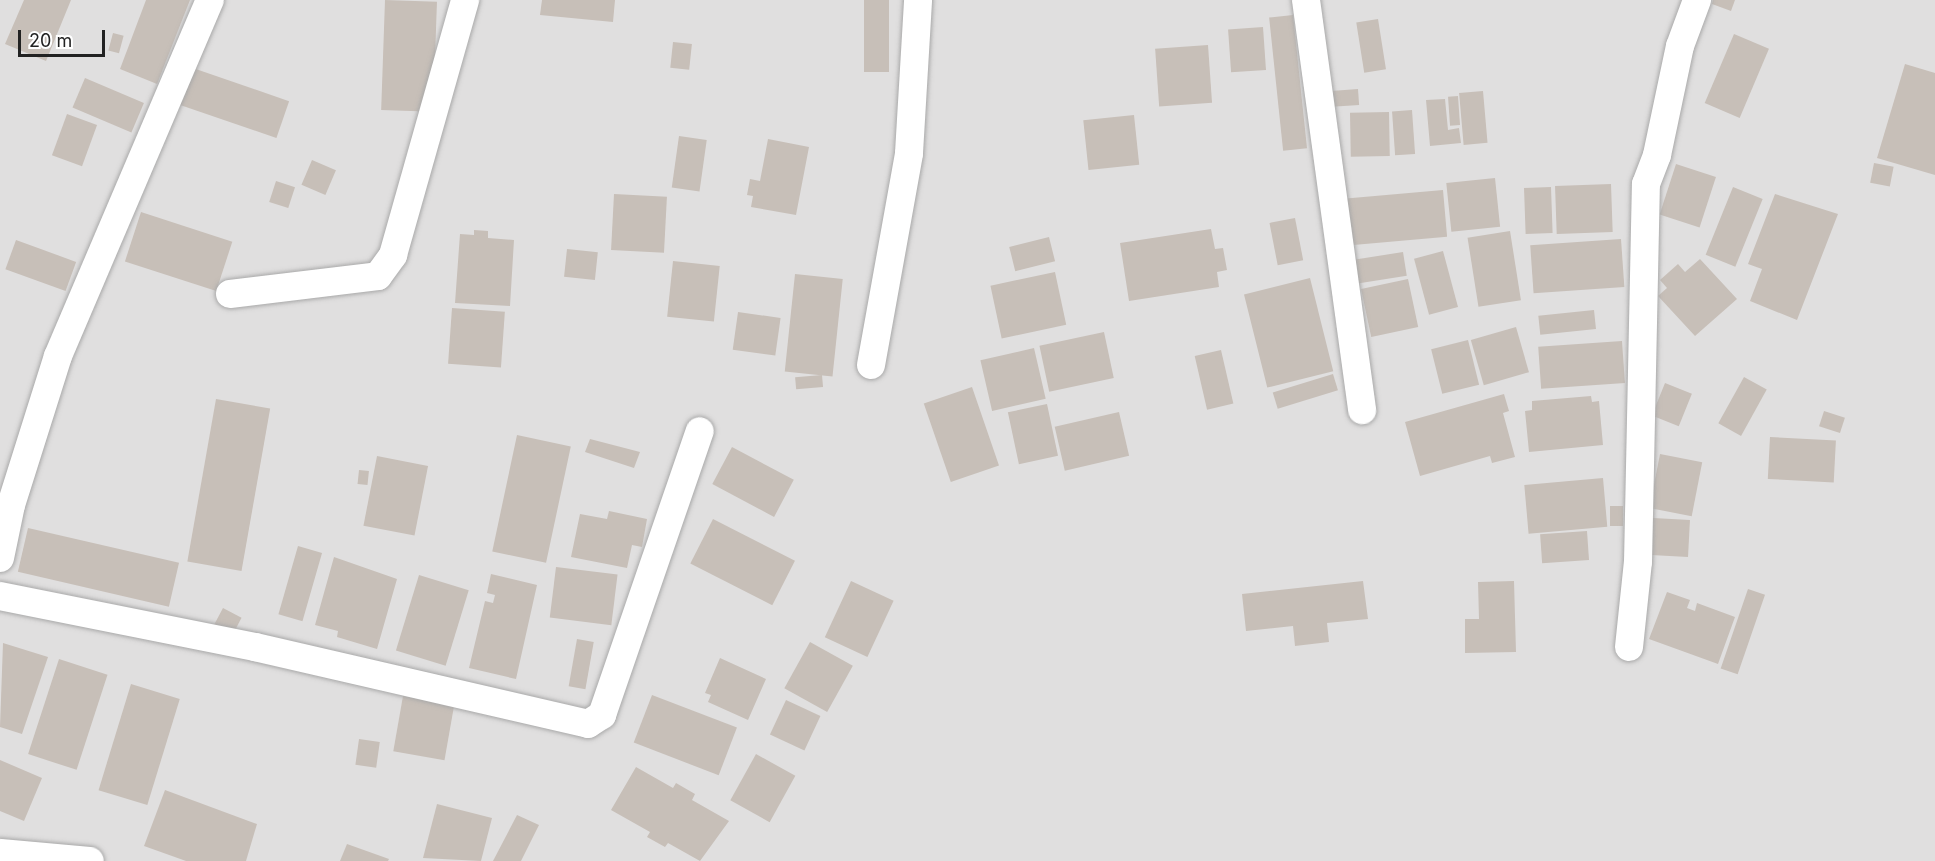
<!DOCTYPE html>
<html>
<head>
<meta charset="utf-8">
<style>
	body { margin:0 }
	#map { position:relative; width:1935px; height:861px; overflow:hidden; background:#f2efe9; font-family:Inter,sans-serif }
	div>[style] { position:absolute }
	.residential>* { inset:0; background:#e0dfdf; transform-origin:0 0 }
	.building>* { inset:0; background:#c7bfb8; transform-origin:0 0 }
	.roads { filter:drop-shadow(0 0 2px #a9a9a9) drop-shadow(0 0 2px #a9a9a9) }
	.street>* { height:28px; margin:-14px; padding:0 14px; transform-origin:14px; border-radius:14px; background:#fff }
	span { translate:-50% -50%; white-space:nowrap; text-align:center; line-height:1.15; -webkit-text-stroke:6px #fff; paint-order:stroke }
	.scale { position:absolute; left:18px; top:30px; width:87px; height:27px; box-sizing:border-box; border:3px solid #222; border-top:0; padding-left:8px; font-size:18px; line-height:21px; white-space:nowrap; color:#222; -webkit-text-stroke:4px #fff; paint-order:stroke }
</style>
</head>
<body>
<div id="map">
	<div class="residential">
		<i style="left:0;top:0;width:1935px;height:861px"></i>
	</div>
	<div class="building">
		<i style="clip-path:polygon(24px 0,71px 0,46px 61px,5px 44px)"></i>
		<i style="clip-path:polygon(146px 0,190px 0,157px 84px,120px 69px)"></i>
		<i style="left:385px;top:0;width:52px;height:110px;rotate:2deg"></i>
		<i style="clip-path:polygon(542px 0,615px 0,613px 22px,540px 15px)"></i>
		<i style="left:864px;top:0;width:25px;height:72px"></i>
		<i style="clip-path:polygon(1713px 0,1735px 0,1731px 11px,1712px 4px)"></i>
		<i style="left:1293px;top:15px;width:134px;height:24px;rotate:84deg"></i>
		<i style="left:1378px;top:19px;width:51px;height:22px;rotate:81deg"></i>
		<i style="left:1263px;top:27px;width:43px;height:35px;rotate:86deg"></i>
		<i style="left:113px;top:33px;width:11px;height:18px;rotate:15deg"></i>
		<i style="left:1734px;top:34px;width:38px;height:75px;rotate:23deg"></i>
		<i style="left:673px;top:42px;width:19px;height:26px;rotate:6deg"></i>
		<i style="left:1208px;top:45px;width:58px;height:53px;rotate:86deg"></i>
		<i style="clip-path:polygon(1905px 64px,1935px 73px,1935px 175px,1877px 158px)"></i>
		<i style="left:187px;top:66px;width:108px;height:39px;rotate:19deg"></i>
		<i style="left:85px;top:78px;width:64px;height:32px;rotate:23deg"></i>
		<i style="left:1358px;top:89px;width:16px;height:27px;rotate:86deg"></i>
		<i style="left:1483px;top:91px;width:52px;height:24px;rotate:85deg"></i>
		<i style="left:1458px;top:96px;width:29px;height:10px;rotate:86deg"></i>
		<i style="clip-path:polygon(1445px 99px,1448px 130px,1459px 128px,1461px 143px,1430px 146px,1426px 100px)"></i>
		<i style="left:1412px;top:110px;width:44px;height:20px;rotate:86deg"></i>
		<i style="left:1389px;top:112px;width:44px;height:39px;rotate:89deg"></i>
		<i style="left:67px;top:114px;width:32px;height:44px;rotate:20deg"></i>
		<i style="left:1134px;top:115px;width:50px;height:51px;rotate:84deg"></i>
		<i style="left:679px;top:136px;width:28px;height:52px;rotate:8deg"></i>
		<i style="clip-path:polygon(768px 139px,809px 147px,796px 215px,751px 207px,753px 196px,747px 195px,750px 179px,760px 181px)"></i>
		<i style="left:312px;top:160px;width:26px;height:27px;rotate:23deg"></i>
		<i style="left:1874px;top:163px;width:20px;height:20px;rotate:11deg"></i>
		<i style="left:1676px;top:164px;width:42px;height:53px;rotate:18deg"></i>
		<i style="left:1495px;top:178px;width:49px;height:49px;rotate:84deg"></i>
		<i style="left:276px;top:181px;width:20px;height:22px;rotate:18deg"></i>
		<i style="left:1611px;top:184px;width:48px;height:56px;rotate:88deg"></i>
		<i style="left:1551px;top:187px;width:46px;height:27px;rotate:88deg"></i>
		<i style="left:1733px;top:187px;width:32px;height:73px;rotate:22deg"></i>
		<i style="left:1443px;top:190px;width:47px;height:97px;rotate:85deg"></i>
		<i style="left:614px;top:194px;width:53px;height:56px;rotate:3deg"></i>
		<i style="clip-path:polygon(1775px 194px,1838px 214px,1797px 320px,1750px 301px,1762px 269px,1748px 264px)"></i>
		<i style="left:141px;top:212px;width:96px;height:52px;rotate:18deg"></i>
		<i style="left:1295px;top:218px;width:43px;height:26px;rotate:79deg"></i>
		<i style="clip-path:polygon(1211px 229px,1215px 249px,1223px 248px,1227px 270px,1217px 272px,1219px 287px,1129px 301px,1120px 243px)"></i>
		<i style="clip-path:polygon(474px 230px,488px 231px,488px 238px,514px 240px,510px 306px,455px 303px,460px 234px,474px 235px)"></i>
		<i style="left:1510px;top:231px;width:70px;height:43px;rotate:81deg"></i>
		<i style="left:1049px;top:237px;width:25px;height:41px;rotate:76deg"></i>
		<i style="left:1621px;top:239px;width:48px;height:91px;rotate:86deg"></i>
		<i style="left:16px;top:240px;width:64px;height:31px;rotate:20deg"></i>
		<i style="left:567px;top:249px;width:31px;height:28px;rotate:6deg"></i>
		<i style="left:1443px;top:251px;width:58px;height:30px;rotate:75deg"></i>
		<i style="left:1403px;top:252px;width:24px;height:61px;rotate:81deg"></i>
		<i style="clip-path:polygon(1700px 259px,1737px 299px,1695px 336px,1658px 296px,1667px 288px,1660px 280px,1678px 264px,1685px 272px)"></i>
		<i style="left:673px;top:261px;width:47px;height:56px;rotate:6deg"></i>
		<i style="left:1055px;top:272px;width:54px;height:66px;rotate:78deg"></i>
		<i style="left:795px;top:274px;width:48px;height:98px;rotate:6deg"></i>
		<i style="left:1310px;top:278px;width:96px;height:68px;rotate:76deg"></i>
		<i style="left:1408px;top:279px;width:49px;height:48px;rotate:78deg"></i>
		<i style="left:452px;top:308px;width:53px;height:56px;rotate:4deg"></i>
		<i style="left:1594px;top:310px;width:19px;height:56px;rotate:84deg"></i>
		<i style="left:738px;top:312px;width:43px;height:38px;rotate:8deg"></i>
		<i style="left:1516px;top:327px;width:47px;height:47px;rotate:74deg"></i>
		<i style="left:1104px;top:332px;width:47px;height:66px;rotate:78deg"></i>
		<i style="left:1468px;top:340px;width:46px;height:38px;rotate:76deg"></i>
		<i style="left:1622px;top:341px;width:42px;height:84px;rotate:86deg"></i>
		<i style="left:1034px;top:348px;width:52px;height:55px;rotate:77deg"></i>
		<i style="left:1221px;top:350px;width:55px;height:27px;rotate:77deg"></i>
		<i style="left:1333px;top:374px;width:17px;height:63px;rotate:73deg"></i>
		<i style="left:822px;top:375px;width:12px;height:27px;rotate:85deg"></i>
		<i style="left:1744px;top:377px;width:26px;height:53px;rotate:29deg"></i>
		<i style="left:1665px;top:383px;width:29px;height:35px;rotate:22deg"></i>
		<i style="left:972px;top:387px;width:83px;height:51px;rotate:71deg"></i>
		<i style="clip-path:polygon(1504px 394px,1509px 411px,1503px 413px,1515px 457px,1492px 463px,1490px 456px,1420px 476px,1405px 422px)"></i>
		<i style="clip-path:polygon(1591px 396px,1592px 402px,1599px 401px,1603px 445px,1529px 452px,1525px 411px,1532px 410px,1532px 401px)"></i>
		<i style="left:216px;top:399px;width:55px;height:165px;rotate:10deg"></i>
		<i style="left:1047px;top:404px;width:53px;height:40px;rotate:78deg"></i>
		<i style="left:1824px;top:411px;width:22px;height:16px;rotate:18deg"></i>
		<i style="left:1119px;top:412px;width:45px;height:66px;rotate:77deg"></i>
		<i style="left:517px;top:435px;width:55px;height:119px;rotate:12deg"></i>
		<i style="left:1770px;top:437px;width:66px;height:42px;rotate:3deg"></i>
		<i style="clip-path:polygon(590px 439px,640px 452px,634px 468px,585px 452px)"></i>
		<i style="left:732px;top:447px;width:70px;height:42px;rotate:28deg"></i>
		<i style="left:1660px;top:454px;width:43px;height:55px;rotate:11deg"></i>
		<i style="left:377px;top:456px;width:52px;height:71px;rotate:11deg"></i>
		<i style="left:359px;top:470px;width:10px;height:14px;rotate:6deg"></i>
		<i style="left:1603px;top:478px;width:49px;height:79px;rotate:85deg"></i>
		<i style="left:1610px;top:506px;width:13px;height:20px"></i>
		<i style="clip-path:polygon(609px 511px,647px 519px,642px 547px,632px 545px,627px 568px,571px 557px,580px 514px,607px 519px)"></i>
		<i style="left:1653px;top:518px;width:37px;height:37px;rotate:3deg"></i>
		<i style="left:713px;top:519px;width:92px;height:50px;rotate:27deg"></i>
		<i style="left:28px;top:528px;width:155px;height:45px;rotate:13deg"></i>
		<i style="left:1587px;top:531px;width:29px;height:47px;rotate:86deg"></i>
		<i style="left:298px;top:546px;width:25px;height:71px;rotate:16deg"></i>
		<i style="clip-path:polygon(334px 557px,397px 579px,377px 649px,337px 637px,338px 631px,315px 625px)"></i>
		<i style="left:556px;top:567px;width:62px;height:51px;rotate:7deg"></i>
		<i style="clip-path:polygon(491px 574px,537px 585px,516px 679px,469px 668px,485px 601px,493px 603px,495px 595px,487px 593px)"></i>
		<i style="left:419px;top:575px;width:52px;height:79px;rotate:17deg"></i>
		<i style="left:851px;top:581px;width:47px;height:62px;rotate:25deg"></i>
		<i style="clip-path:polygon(1363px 581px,1368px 619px,1327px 623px,1329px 642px,1295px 646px,1293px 626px,1246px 631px,1242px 594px)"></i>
		<i style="clip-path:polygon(1514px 581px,1516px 652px,1465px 653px,1465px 619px,1479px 619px,1478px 582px)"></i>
		<i style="left:1748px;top:589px;width:18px;height:84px;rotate:19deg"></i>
		<i style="clip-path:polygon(1667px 592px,1690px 600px,1687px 608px,1695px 611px,1697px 603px,1735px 617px,1718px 664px,1649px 639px)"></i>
		<i style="left:223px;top:608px;width:21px;height:19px;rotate:28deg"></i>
		<i style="left:577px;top:639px;width:17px;height:48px;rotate:10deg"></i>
		<i style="left:810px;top:642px;width:49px;height:53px;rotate:29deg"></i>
		<i style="clip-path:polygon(3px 643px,48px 657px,22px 734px,0 727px)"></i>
		<i style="clip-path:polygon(720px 658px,766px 679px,748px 720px,708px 702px,711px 695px,705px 693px)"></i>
		<i style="left:59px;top:659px;width:51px;height:100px;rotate:18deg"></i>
		<i style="left:131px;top:684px;width:51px;height:111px;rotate:17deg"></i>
		<i style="left:652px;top:695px;width:91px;height:51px;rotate:21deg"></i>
		<i style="left:403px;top:696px;width:52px;height:56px;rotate:10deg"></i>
		<i style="left:786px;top:700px;width:38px;height:38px;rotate:25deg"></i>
		<i style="left:359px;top:739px;width:21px;height:26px;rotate:8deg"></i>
		<i style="left:756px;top:754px;width:45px;height:53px;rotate:29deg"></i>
		<i style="clip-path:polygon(0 760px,42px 778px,24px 821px,0 811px)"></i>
		<i style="clip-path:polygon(636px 767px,673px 788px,676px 783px,695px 794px,692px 800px,729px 821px,700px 861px,668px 843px,665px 847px,647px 837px,650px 832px,611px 810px)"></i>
		<i style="clip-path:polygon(165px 790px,257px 824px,246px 861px,186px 861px,144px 846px)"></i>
		<i style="clip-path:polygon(437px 804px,492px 818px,481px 861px,423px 858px)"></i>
		<i style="clip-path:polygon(517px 815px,539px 825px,521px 861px,493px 861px)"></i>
		<i style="clip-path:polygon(347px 844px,389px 859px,388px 861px,340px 861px)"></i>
	</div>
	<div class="roads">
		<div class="street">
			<i style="left:1306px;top:0;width:414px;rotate:82.2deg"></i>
			<i style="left:230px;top:294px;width:149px;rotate:-6.9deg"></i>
			<i style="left:378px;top:276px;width:26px;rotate:-54deg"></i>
			<i style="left:393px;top:255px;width:265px;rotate:-74.2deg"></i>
			<i style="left:871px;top:365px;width:215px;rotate:-79.8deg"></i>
			<i style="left:909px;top:153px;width:153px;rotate:-86.6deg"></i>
			<i style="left:0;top:558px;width:54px;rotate:-78.3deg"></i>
			<i style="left:11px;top:505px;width:156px;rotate:-72.5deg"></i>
			<i style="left:58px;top:356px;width:387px;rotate:-66.9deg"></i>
			<i style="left:0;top:596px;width:260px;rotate:11.3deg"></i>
			<i style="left:255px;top:647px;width:342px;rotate:13deg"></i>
			<i style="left:588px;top:724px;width:17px;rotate:-33deg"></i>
			<i style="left:602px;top:715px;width:300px;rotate:-71deg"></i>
			<i style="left:1629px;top:647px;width:85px;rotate:-84deg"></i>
			<i style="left:1638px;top:562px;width:378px;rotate:-88.8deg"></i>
			<i style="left:1646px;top:184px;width:31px;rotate:-69deg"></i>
			<i style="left:1657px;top:155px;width:111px;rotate:-78.1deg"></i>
			<i style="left:1680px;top:46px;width:49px;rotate:-69.7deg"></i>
			<i style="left:0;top:853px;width:90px;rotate:5.1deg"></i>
		</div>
	</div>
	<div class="scale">20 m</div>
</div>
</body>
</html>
